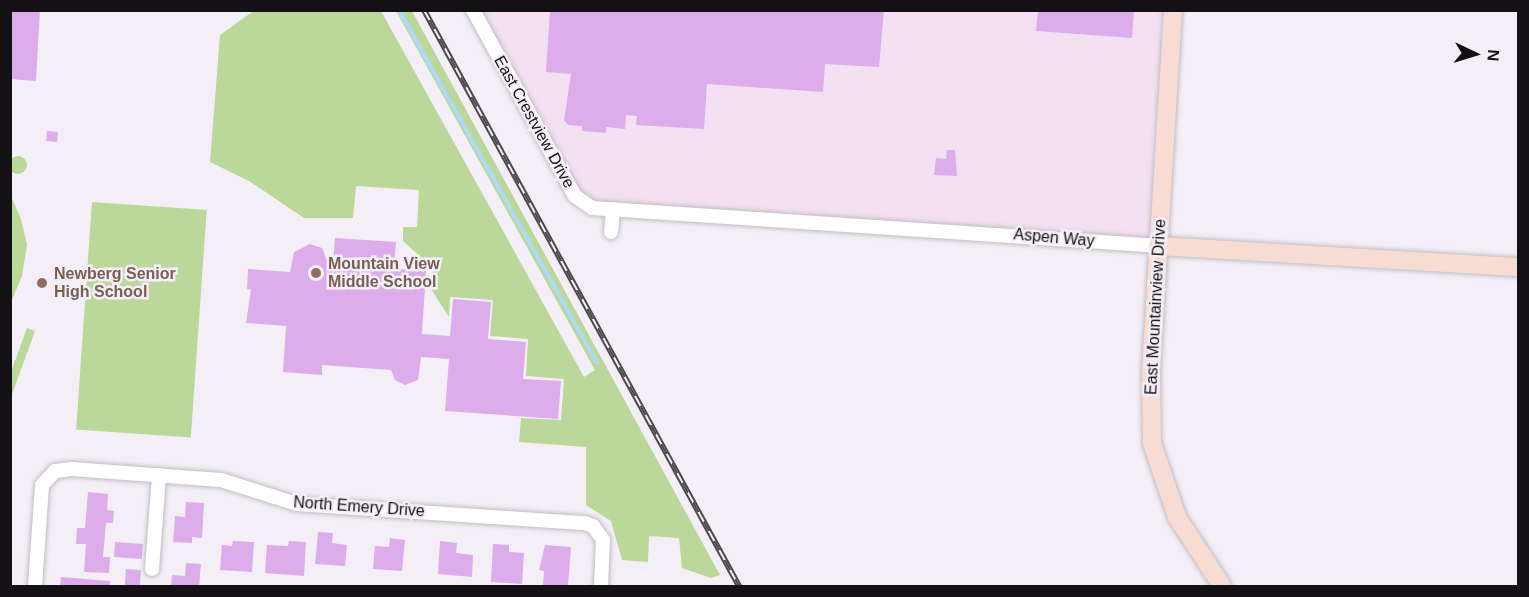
<!DOCTYPE html>
<html>
<head>
<meta charset="utf-8">
<style>
	body { margin:0 }
	#map { position:relative; width:1529px; height:597px; overflow:hidden; background:#f4eff6; font-family:Helvetica,sans-serif }
	div>[style] { position:absolute }
	.commercial>* { inset:0; background:#f3e0f2 }
	.green>* { inset:0; background:#bbd799; transform-origin:0 0 }
	.round { border-radius:50% }
	.stream>* { height:4px; margin:-2px; padding:0 2px; transform-origin:2px; border-radius:2px; background:#afd9f8 }
	.building>* { inset:0; background:#ddaceb; transform-origin:0 0 }
	.roads { filter:drop-shadow(0 0 2px #c2bcc3) drop-shadow(0 0 2px #c2bcc3) }
	.street>* { height:14px; margin:-7px; padding:0 7px; transform-origin:7px; border-radius:7px; background:#fff }
	.secondary>* { height:18px; margin:-9px; padding:0 9px; transform-origin:9px; border-radius:9px; background:#f6dcd3 }
	.rail>* { height:6px; margin-top:-3px; transform-origin:0; background:repeating-linear-gradient(90deg,#f4eff6 0 11px,#4c494c 0 22px); box-sizing:border-box; border-block:2px solid #4c494c }
	.dots>* { width:16px; height:16px; translate:-50% -50%; box-sizing:border-box; border:3px solid #f4eff6; border-radius:50% }
	span { translate:-50% -50%; white-space:nowrap; text-align:center; line-height:1.15; -webkit-text-stroke:5px #f4eff6; paint-order:stroke }
	.street-label { font-size:16px; color:#131113 }
	.education-label { font-size:16px; color:#785e54; font-weight:700 }
	.left { translate:0 -50%; text-align:left }
	.frame { position:absolute; inset:0; border:12px solid #131113; pointer-events:none }
	.north { position:absolute; left:1445px; top:24px; width:60px; height:60px; -webkit-text-stroke:4px #f4eff6; paint-order:stroke; rotate:94deg; font-size:16px; font-weight:700; line-height:24px; text-align:center; color:#131113 }
	.north::after { content:''; display:block; margin:auto; width:21px; height:27px; background:#131113; clip-path:polygon(50% 0,100% 100%,50% 72%,0 100%) }
</style>
</head>
<body>
<div id="map">
	<div class="commercial">
		<i style="clip-path:polygon(468px 11px,1176px 11px,1160px 246px,613px 209px,575px 196px)"></i>
	</div>
	<div class="green">
		<i style="clip-path:polygon(255px 10px,381px 11px,584px 377px,595px 370px,396px 11px,412px 11px,720px 575px,711px 578px,682px 568px,679px 538px,649px 536px,648px 562px,622px 560px,611px 521px,586px 505px,586px 447px,519px 442px,521px 418px,561px 420px,564px 379px,526px 376px,528px 339px,490px 336px,493px 300px,450px 297px,449px 317px,431px 289px,433px 268px,403px 241px,403px 227px,417px 227px,419px 190px,356px 186px,353px 218px,304px 218px,249px 181px,210px 162px,220px 35px)"></i>
		<i class="round" style="left:9px;top:156px;width:18px;height:18px"></i>
		<i style="clip-path:polygon(11px 196px,21px 219px,27px 245px,22px 276px,11px 302px)"></i>
		<i style="left:92px;top:202px;width:115px;height:228px;rotate:4deg"></i>
		<i style="clip-path:polygon(27px 328px,35px 331px,11px 397px,11px 372px)"></i>
	</div>
	<div class="stream">
		<i style="left:399px;top:10px;width:405px;rotate:60.7deg"></i>
	</div>
	<div class="building">
		<i style="clip-path:polygon(10px 10px,40px 10px,36px 81px,10px 79px)"></i>
		<i style="clip-path:polygon(550px 10px,884px 10px,879px 67px,825px 64px,823px 92px,707px 84px,704px 129px,636px 125px,637px 116px,626px 115px,625px 129px,606px 127px,606px 133px,582px 131px,582px 126px,568px 125px,564px 120px,571px 74px,546px 72px)"></i>
		<i style="clip-path:polygon(1038px 10px,1134px 10px,1132px 38px,1036px 31px)"></i>
		<i style="left:47px;top:131px;width:11px;height:10px;rotate:5deg"></i>
		<i style="clip-path:polygon(947px 150px,955px 150px,957px 176px,934px 175px,936px 158px,946px 159px)"></i>
		<i style="clip-path:polygon(335px 238px,396px 242px,394px 269px,426px 271px,422px 334px,450px 336px,453px 299px,491px 302px,488px 339px,526px 342px,523px 379px,561px 381px,558px 419px,445px 411px,449px 359px,421px 357px,418px 380px,405px 385px,395px 380px,391px 370px,322px 365px,322px 375px,283px 372px,286px 326px,246px 323px,251px 290px,247px 289px,248px 269px,290px 272px,294px 252px,310px 244px,322px 248px,329px 265px,333px 265px)"></i>
		<i style="clip-path:polygon(88px 492px,108px 494px,107px 510px,114px 511px,113px 523px,106px 523px,103px 557px,110px 557px,109px 573px,84px 572px,86px 544px,76px 544px,77px 528px,85px 528px)"></i>
		<i style="clip-path:polygon(186px 502px,204px 503px,202px 538px,192px 537px,192px 543px,173px 542px,175px 516px,185px 517px)"></i>
		<i style="clip-path:polygon(318px 532px,333px 533px,332px 543px,347px 545px,345px 566px,315px 564px)"></i>
		<i style="clip-path:polygon(390px 538px,405px 540px,402px 571px,373px 569px,375px 546px,389px 547px)"></i>
		<i style="clip-path:polygon(233px 541px,254px 542px,252px 572px,220px 570px,222px 545px,232px 546px)"></i>
		<i style="clip-path:polygon(289px 541px,306px 542px,304px 576px,265px 573px,267px 545px,288px 546px)"></i>
		<i style="clip-path:polygon(440px 541px,457px 543px,456px 553px,473px 555px,472px 577px,438px 574px)"></i>
		<i style="left:115px;top:542px;width:28px;height:15px;rotate:4deg"></i>
		<i style="clip-path:polygon(493px 544px,509px 545px,509px 552px,524px 553px,522px 584px,491px 582px)"></i>
		<i style="clip-path:polygon(545px 545px,571px 547px,568px 586px,543px 586px,544px 571px,539px 570px)"></i>
		<i style="clip-path:polygon(186px 563px,201px 564px,199px 586px,171px 586px,172px 575px,185px 576px)"></i>
		<i style="left:126px;top:569px;width:15px;height:17px;rotate:4deg"></i>
		<i style="clip-path:polygon(61px 577px,110px 581px,110px 586px,60px 586px)"></i>
	</div>
	<div class="roads">
		<div class="street">
			<i style="left:473px;top:10px;width:212px;rotate:61.3deg"></i>
			<i style="left:575px;top:196px;width:21px;rotate:35deg"></i>
			<i style="left:592px;top:208px;width:569px;rotate:3.83deg"></i>
			<i style="left:611px;top:232px;width:23px;rotate:-85deg"></i>
			<i style="left:152px;top:569px;width:94px;rotate:-85.7deg"></i>
			<i style="left:35px;top:586px;width:101px;rotate:-86deg"></i>
			<i style="left:42px;top:485px;width:19px;rotate:-47deg"></i>
			<i style="left:55px;top:471px;width:17px;rotate:-7deg"></i>
			<i style="left:72px;top:469px;width:149px;rotate:4.2deg"></i>
			<i style="left:221px;top:480px;width:80px;rotate:17.5deg"></i>
			<i style="left:297px;top:504px;width:289px;rotate:3.8deg"></i>
			<i style="left:585px;top:523px;width:9px;rotate:21deg"></i>
			<i style="left:593px;top:526px;width:17px;rotate:54deg"></i>
			<i style="left:603px;top:540px;width:46px;rotate:92.5deg"></i>
		</div>
		<div class="secondary">
			<i style="left:1173px;top:10px;width:364px;rotate:93.5deg"></i>
			<i style="left:1151px;top:373px;width:70px;rotate:89.2deg"></i>
			<i style="left:1152px;top:443px;width:78px;rotate:71.3deg"></i>
			<i style="left:1177px;top:517px;width:82px;rotate:56.9deg"></i>
			<i style="left:1160px;top:246px;width:359px;rotate:3.4deg"></i>
		</div>
	</div>
	<div class="rail">
		<i style="left:424px;top:10px;width:657px;rotate:61.33deg"></i>
	</div>
	<div class="dots">
		<i style="left:316px;top:273px;background:#8d6e63"></i>
		<i style="left:42px;top:283px;background:#8d6e63"></i>
	</div>
	<div class="street-label">
		<span style="left:534px;top:122px;rotate:61deg">East Crestview Drive</span>
		<span style="left:1054px;top:238px;rotate:5deg">Aspen Way</span>
		<span style="left:1156px;top:307px;rotate:-87deg">East Mountainview Drive</span>
		<span style="left:359px;top:507px;rotate:4deg">North Emery Drive</span>
	</div>
	<div class="education-label">
		<span class="left" style="left:328px;top:273px">Mountain View<br>Middle School</span>
		<span class="left" style="left:54px;top:283px">Newberg Senior<br>High School</span>
	</div>
	<div class="frame"></div>
	<div class="north">N</div>
</div>
</body>
</html>
